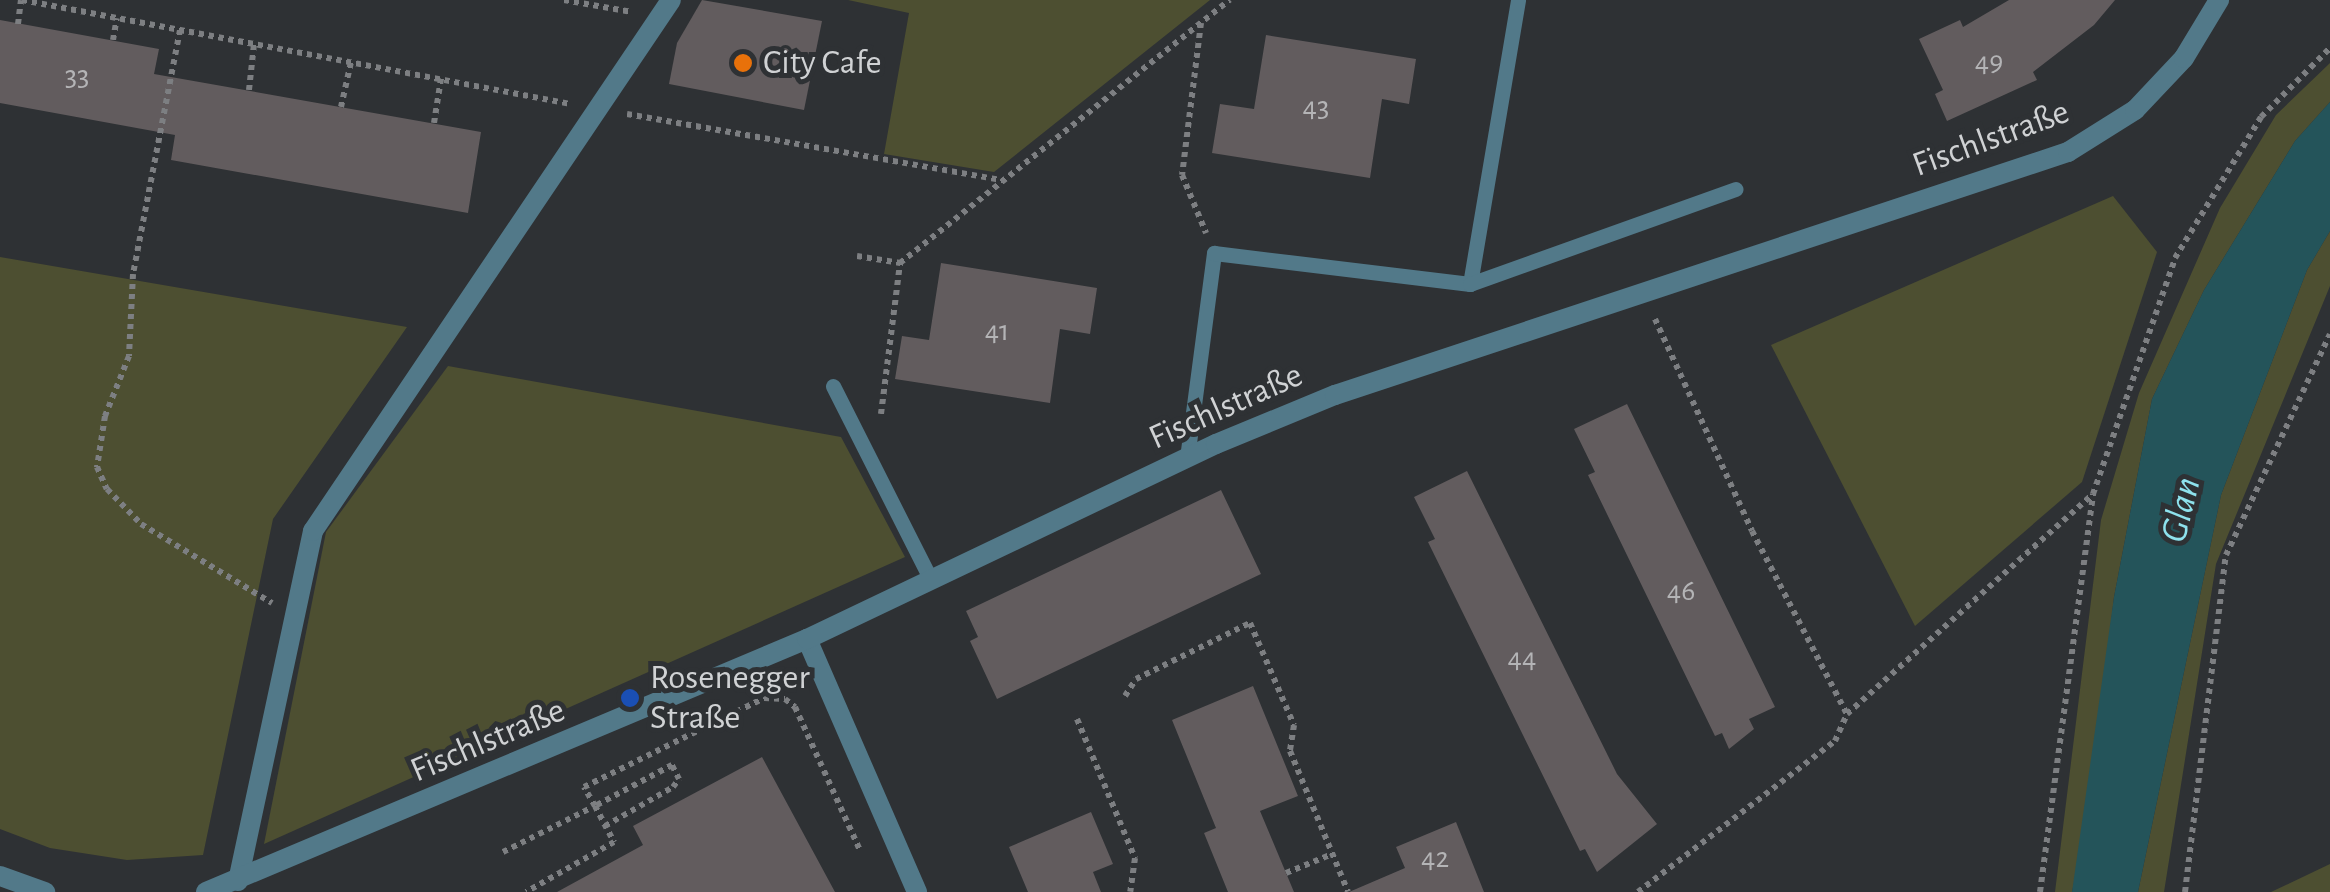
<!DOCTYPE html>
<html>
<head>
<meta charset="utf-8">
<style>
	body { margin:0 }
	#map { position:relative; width:2330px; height:892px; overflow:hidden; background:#2e3134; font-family:"Alegreya Sans",sans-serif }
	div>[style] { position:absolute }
	.green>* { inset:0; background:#4d4f31 }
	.water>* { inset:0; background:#24545a }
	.building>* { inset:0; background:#625c5e }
	.path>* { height:6px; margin-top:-3px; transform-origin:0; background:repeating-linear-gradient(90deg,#7d7f82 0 5px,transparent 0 10px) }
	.lane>* { height:15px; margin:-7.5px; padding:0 7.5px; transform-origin:7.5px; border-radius:7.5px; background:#527989 }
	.street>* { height:20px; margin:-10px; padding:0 10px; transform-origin:10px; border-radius:10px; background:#527989 }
	.dots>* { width:28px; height:28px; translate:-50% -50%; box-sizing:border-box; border:5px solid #2e3134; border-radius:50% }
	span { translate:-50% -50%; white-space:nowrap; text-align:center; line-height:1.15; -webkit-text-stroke:10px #2e3134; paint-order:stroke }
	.number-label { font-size:30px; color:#b4b4b6 }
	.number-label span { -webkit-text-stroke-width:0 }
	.poi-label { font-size:35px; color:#d0d2d4 }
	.left { translate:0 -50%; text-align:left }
	.street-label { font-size:35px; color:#d0d2d4 }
	.water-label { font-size:38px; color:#8ee2ed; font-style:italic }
</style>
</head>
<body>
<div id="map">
	<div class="green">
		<i style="clip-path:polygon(848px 0,1210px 0,994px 172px,884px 154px,909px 13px)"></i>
		<i style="clip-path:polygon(2330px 63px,2330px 102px,2295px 141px,2204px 290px,2152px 399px,2114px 597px,2088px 818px,2072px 892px,2055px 892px,2101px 520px,2139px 393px,2220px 208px,2276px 115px)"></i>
		<i style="clip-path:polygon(2113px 196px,2157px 252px,2082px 482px,1915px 626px,1771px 345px)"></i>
		<i style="clip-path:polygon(2330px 231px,2330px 286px,2216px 564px,2164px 892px,2138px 892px,2221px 495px,2307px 270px)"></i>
		<i style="clip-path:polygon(0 257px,407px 327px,273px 519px,203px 855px,127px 860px,50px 848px,0 829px)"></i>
		<i style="clip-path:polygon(448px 366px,841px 437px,905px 557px,264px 844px,326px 532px)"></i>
		<i style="clip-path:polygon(2330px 864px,2330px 892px,2271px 892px)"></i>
	</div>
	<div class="water">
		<i style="clip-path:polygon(2330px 102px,2330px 231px,2307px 270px,2221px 495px,2138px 892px,2072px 892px,2114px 597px,2152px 399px,2204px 290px,2295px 141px)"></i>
	</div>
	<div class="building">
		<i style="clip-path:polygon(702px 0,822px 21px,804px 110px,669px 84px,677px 43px)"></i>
		<i style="clip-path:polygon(2009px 0,2115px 0,2094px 25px,2033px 72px,2037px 80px,1947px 121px,1935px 94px,1943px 90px,1919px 39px,1960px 20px,1963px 27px)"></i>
		<i style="clip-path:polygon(0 20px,159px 49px,154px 74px,481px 132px,468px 213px,171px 160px,175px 135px,0 103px)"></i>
		<i style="clip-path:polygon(1266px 35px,1416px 59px,1409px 104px,1382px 99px,1370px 178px,1212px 153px,1220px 104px,1254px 109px)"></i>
		<i style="clip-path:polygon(941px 263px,1097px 288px,1090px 334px,1060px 329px,1050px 403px,895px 379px,902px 336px,929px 340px)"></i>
		<i style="clip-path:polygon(1627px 404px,1775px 707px,1749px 719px,1754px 729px,1729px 749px,1722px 733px,1715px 736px,1588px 475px,1595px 472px,1574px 429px)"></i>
		<i style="clip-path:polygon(1467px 471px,1617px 774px,1657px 824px,1597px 872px,1585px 849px,1580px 851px,1428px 542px,1435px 539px,1414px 497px)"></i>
		<i style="clip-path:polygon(1221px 490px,1261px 574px,997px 699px,970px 641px,978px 637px,966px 611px)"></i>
		<i style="clip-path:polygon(1253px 686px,1298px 796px,1260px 811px,1294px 892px,1228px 892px,1204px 833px,1216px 828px,1172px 720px)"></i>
		<i style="clip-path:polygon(762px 757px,835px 892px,557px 892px,643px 845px,633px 826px)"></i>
		<i style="clip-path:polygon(1091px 812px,1113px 864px,1093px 872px,1101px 892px,1028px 892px,1009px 847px)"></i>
		<i style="clip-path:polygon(1456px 822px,1484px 892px,1349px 892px,1405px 868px,1396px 847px)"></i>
	</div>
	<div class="path">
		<i style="left:22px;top:0;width:559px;rotate:10.73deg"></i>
		<i style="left:564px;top:0;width:69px;rotate:10deg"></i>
		<i style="left:1201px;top:23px;width:153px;rotate:97.1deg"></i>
		<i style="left:1182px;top:175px;width:63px;rotate:67.5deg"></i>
		<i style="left:18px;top:24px;width:24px;rotate:-83deg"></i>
		<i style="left:180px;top:30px;width:248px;rotate:100.9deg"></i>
		<i style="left:133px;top:274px;width:82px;rotate:92.8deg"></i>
		<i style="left:129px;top:356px;width:65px;rotate:111.8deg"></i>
		<i style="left:105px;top:416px;width:52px;rotate:98.9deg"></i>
		<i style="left:97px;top:467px;width:24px;rotate:66deg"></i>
		<i style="left:107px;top:489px;width:49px;rotate:45.8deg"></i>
		<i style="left:141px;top:524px;width:153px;rotate:31.1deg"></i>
		<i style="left:113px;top:40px;width:22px;rotate:-80deg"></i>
		<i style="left:249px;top:90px;width:46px;rotate:-83.8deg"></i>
		<i style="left:341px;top:107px;width:46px;rotate:-77.5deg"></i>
		<i style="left:627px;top:114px;width:382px;rotate:10deg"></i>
		<i style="left:434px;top:123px;width:45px;rotate:-81deg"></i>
		<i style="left:857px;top:256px;width:44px;rotate:9.2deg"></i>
		<i style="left:1655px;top:319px;width:233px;rotate:65.4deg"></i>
		<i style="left:1752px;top:531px;width:206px;rotate:62.6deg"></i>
		<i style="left:881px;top:414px;width:152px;rotate:-82.8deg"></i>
		<i style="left:900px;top:263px;width:422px;rotate:-38.6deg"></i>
		<i style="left:1125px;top:696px;width:20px;rotate:-57deg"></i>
		<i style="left:1136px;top:679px;width:127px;rotate:-26.2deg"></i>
		<i style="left:1250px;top:623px;width:111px;rotate:66.7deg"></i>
		<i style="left:1294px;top:725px;width:26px;rotate:99deg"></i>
		<i style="left:1290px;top:751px;width:152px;rotate:67.6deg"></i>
		<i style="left:1077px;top:719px;width:151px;rotate:67.4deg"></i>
		<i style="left:1135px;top:858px;width:34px;rotate:98deg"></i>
		<i style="left:605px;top:826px;width:78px;rotate:-29.8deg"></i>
		<i style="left:673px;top:787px;width:10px;rotate:-53deg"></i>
		<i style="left:679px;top:779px;width:16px;rotate:-117deg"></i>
		<i style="left:672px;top:765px;width:87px;rotate:152deg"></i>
		<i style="left:595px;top:806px;width:22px;rotate:-120deg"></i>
		<i style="left:584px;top:787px;width:201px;rotate:-26.3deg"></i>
		<i style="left:764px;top:698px;width:21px;rotate:3deg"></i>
		<i style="left:785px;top:699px;width:13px;rotate:39deg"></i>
		<i style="left:795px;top:707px;width:157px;rotate:65.6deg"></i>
		<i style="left:503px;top:852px;width:103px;rotate:-26.6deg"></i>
		<i style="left:595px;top:806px;width:41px;rotate:62.2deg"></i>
		<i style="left:614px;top:842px;width:101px;rotate:150.4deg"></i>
		<i style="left:1286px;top:873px;width:50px;rotate:-22.4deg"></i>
		<i style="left:1638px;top:892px;width:248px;rotate:-37.5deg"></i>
		<i style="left:1835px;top:741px;width:30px;rotate:-66deg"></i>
		<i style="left:1847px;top:714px;width:330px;rotate:-41.8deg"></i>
		<i style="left:2040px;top:892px;width:402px;rotate:-82.4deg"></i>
		<i style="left:2093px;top:494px;width:250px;rotate:-70.8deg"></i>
		<i style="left:2175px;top:258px;width:165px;rotate:-58.6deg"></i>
		<i style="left:2261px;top:117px;width:98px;rotate:-45deg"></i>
		<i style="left:2185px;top:892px;width:339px;rotate:-83.1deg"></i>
		<i style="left:2226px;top:555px;width:244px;rotate:-64.8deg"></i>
	</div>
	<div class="lane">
		<i style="left:1470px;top:284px;width:288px;rotate:-80.4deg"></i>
		<i style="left:833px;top:386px;width:217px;rotate:63.2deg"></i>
		<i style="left:1187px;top:458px;width:207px;rotate:-82.5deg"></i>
		<i style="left:1214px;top:253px;width:258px;rotate:6.9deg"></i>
		<i style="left:1470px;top:284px;width:282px;rotate:-19.7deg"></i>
	</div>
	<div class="street">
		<i style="left:807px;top:639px;width:276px;rotate:66.5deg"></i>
		<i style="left:0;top:876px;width:48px;rotate:19.6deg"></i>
		<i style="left:238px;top:881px;width:358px;rotate:-77.9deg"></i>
		<i style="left:313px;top:531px;width:640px;rotate:-56.01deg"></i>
		<i style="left:206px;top:892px;width:652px;rotate:-22.83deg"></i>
		<i style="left:807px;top:639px;width:453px;rotate:-25.5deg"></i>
		<i style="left:1216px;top:444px;width:129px;rotate:-22.4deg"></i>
		<i style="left:1335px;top:395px;width:772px;rotate:-18.34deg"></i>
		<i style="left:2068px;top:152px;width:79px;rotate:-32.1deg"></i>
		<i style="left:2135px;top:110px;width:71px;rotate:-46.7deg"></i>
		<i style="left:2184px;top:58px;width:68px;rotate:-58.9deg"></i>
	</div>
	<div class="dots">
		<i style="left:743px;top:63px;background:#e8710a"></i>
		<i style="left:630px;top:698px;background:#1a4fb4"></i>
	</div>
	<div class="number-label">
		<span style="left:1989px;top:62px">49</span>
		<span style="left:77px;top:76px">33</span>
		<span style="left:1316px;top:107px">43</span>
		<span style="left:997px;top:331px">41</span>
		<span style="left:1681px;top:591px">46</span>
		<span style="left:1522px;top:658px">44</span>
		<span style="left:1435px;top:858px">42</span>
	</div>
	<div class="poi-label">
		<span class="left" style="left:763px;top:63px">City Cafe</span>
		<span class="left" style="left:650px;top:698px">Rosenegger<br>Straße</span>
	</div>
	<div class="street-label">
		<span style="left:1991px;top:139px;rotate:-20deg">Fischlstraße</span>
		<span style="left:1226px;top:407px;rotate:-24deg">Fischlstraße</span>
		<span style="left:488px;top:741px;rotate:-23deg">Fischlstraße</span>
	</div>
	<div class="water-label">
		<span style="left:2182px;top:510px;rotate:-76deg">Glan</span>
	</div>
</div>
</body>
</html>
